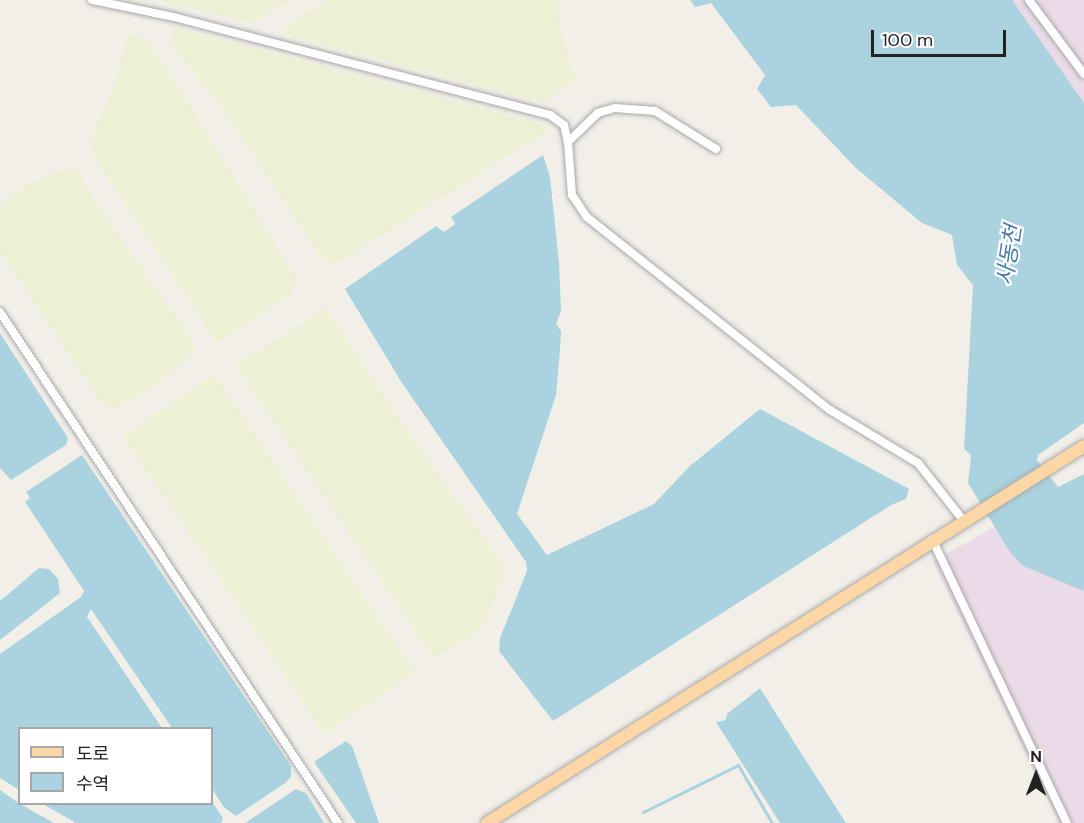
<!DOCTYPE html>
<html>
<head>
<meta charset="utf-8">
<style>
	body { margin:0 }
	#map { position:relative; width:1084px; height:823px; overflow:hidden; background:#f2efe9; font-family:"DM Sans","Noto Sans KR",sans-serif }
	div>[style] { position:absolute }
	.industrial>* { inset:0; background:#ebdbe8 }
	.farmland>* { inset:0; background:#eef0d5; transform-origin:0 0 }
	.water>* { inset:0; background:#aad3df }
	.stream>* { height:3px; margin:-1.5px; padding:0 1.5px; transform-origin:1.5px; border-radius:1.5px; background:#aad3df }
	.roads { filter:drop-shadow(0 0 2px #a9a9a9) drop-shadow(0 0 2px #a9a9a9) }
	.street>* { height:8px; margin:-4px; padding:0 4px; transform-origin:4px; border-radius:4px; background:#fff }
	.primary>* { height:12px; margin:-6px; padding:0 6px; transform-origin:6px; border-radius:6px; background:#fcd6a4 }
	span { translate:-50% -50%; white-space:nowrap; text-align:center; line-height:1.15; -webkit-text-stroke:4.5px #fff; paint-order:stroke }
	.water-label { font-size:22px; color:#4a7aab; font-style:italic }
	.legend { position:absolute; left:18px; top:727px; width:195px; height:78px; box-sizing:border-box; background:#fff; border:2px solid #a7a7a7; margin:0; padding:8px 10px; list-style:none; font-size:18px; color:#222 }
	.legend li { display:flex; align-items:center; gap:12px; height:30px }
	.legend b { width:30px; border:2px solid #a7a7a7 }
	.north { position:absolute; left:1006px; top:745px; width:60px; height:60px; -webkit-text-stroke:4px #fff; paint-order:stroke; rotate:0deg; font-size:16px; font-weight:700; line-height:24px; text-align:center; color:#222 }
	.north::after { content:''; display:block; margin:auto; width:21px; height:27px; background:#222; clip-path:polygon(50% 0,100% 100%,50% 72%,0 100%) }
	.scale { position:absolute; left:871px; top:30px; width:135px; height:27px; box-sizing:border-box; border:3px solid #222; border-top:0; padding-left:8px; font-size:18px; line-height:21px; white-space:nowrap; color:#222; -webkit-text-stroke:4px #fff; paint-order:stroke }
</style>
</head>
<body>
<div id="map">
	<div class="industrial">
		<i style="clip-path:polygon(993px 0,1084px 0,1084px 166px)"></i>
		<i style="clip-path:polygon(1084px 478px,1084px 823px,1059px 823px,933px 561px)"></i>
	</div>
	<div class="farmland">
		<i style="clip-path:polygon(154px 0,291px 0,254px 23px)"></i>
		<i style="clip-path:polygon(328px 0,558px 0,558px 17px,575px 81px,545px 103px,286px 35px,285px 28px,293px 20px)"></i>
		<i style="clip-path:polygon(181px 29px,543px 125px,547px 127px,546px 132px,341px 261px,329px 263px,320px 256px,228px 116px,169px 41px,173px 31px)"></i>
		<i style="clip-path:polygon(128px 33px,147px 41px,173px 78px,296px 277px,292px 294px,220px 342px,215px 341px,93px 155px,89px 141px,113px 88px)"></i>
		<i style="clip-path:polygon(71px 167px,78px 170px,96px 202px,191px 338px,196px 351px,158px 384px,113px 409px,98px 399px,0 252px,0 205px,30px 183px)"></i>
		<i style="clip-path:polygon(323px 310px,328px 310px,395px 413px,503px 564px,504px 574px,485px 623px,458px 645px,432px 657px,237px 368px,238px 363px)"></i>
		<i style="left:214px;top:374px;width:360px;height:110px;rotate:56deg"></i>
	</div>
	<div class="water">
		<i style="clip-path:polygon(690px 0,1012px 0,1084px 103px,1084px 423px,1038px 455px,1037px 460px,1058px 487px,1084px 474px,1084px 591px,1023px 566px,1010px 552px,968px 483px,971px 455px,964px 449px,973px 285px,957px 265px,952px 235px,922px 223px,856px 168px,796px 105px,771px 107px,757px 89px,765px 75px,711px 3px,695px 7px)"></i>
		<i style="clip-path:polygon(543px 155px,550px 177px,559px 263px,561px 311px,556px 324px,561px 331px,560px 350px,556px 395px,517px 514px,547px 555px,654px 504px,690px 466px,760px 409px,909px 489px,906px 499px,891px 505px,553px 721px,499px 651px,500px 638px,527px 571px,526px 562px,402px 383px,345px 289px,436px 226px,444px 232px,455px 224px,451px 217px)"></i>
		<i style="clip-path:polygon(0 333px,68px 438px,66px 445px,11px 480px,0 468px)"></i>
		<i style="clip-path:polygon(82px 455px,291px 766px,291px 777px,285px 783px,236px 816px,224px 807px,212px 789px,212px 728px,172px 728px,91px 609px,87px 617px,162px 728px,20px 728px,19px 790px,0 778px,0 654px,81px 597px,84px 591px,25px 502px,30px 498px,26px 492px)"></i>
		<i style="clip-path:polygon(39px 568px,49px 569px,58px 579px,60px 593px,0 640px,0 601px)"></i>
		<i style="clip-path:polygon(760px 688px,794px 742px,846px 823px,780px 823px,716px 722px,726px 720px,727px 714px)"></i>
		<i style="clip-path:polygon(346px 741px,352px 746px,379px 823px,356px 823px,316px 765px,315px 761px)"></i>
		<i style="clip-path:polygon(296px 789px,306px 793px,324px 823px,245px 823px)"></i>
		<i style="clip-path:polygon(0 790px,20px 804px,54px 823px,0 823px)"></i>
		<i style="clip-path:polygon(212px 802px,223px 818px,221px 823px,76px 823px,43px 804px)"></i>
	</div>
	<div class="stream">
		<i style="left:643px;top:812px;width:106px;rotate:-26.3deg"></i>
		<i style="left:738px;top:765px;width:67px;rotate:59.6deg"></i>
	</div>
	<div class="roads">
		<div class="street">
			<i style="left:92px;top:0;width:84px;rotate:11.7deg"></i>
			<i style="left:174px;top:17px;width:389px;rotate:14.6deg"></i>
			<i style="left:550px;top:115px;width:17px;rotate:36deg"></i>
			<i style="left:564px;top:125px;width:17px;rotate:77deg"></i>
			<i style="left:1029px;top:0;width:92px;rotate:53.4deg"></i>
			<i style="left:716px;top:149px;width:72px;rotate:-148.1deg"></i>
			<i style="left:655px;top:111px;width:40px;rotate:-175.7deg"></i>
			<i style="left:615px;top:108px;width:18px;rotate:164deg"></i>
			<i style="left:598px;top:113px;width:42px;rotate:136deg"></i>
			<i style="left:568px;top:142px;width:53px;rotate:85.7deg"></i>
			<i style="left:572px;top:195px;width:27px;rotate:56deg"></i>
			<i style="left:587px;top:217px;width:310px;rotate:38.5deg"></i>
			<i style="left:830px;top:410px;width:103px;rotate:31.1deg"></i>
			<i style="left:918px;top:463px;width:73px;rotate:51.7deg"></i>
			<i style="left:0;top:312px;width:613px;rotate:56.52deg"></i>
			<i style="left:932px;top:539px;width:314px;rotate:64.6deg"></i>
		</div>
		<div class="primary">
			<i style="left:487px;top:823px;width:706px;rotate:-32.27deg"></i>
		</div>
	</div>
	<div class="water-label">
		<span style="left:1009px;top:255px;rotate:-81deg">사동천</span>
	</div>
	<ul class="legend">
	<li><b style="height:8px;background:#fcd6a4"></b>도로</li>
	<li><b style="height:16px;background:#aad3df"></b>수역</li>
	</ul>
	<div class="north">N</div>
	<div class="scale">100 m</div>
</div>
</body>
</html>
